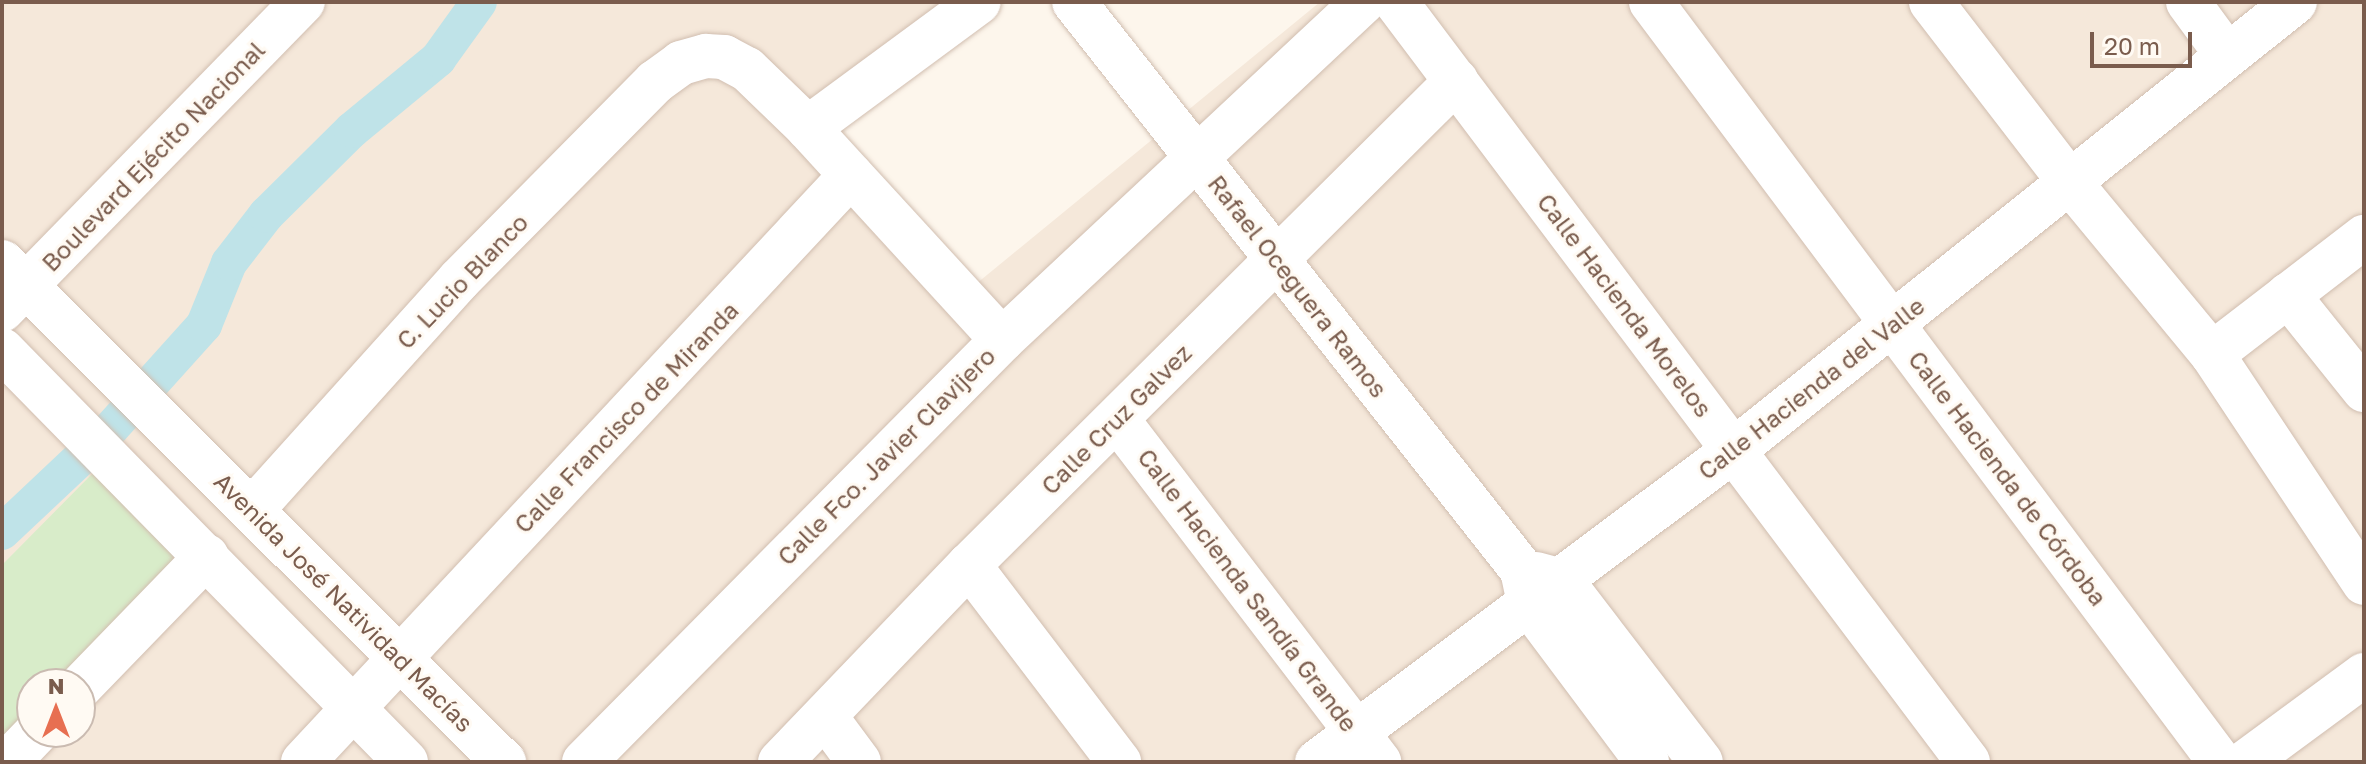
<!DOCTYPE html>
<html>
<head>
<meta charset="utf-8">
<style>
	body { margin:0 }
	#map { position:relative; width:2366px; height:764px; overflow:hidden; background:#fdf6ec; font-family:"Golos Text",sans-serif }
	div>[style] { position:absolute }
	.residential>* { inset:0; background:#f5e8da }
	.green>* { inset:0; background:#d8ecc9 }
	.canal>* { height:36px; margin:-18px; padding:0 18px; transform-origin:18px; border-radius:18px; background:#bfe3e8 }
	.roads { filter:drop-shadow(0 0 2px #d1beb0) drop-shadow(0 0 2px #d1beb0) }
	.minor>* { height:44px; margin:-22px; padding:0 22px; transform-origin:22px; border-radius:22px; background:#fff }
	span { translate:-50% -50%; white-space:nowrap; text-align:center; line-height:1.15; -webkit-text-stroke:6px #fffaf3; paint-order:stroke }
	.street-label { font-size:24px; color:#7a5c4d }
	.frame { position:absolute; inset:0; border:4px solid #7a5c4d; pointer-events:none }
	.north { position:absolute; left:16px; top:668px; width:80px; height:80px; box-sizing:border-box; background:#fffaf3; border:2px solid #cabbb1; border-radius:50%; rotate:0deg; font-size:22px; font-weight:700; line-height:32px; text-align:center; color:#7a5c4d }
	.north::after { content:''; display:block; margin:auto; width:28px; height:36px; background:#e76f51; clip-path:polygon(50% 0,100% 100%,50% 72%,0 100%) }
	.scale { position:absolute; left:2090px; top:32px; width:102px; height:36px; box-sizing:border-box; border:4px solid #7a5c4d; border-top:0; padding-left:10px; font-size:24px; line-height:28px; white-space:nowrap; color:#7a5c4d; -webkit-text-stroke:6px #fffaf3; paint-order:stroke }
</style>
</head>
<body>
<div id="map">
	<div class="residential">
		<i style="clip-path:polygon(evenodd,2px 2px,999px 2px,837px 123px,855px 202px,954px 302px,1320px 2px,2364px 2px,2364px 762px,2px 762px,2px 2px,32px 684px,80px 684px,80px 732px,32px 732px,32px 684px)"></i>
	</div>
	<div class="green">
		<i style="clip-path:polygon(96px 470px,194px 559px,74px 684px,32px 684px,32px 728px,2px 759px,2px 565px)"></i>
	</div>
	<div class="canal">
		<i style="left:2px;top:532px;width:141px;rotate:-43.3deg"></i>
		<i style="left:105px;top:435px;width:148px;rotate:-48deg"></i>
		<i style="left:204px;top:325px;width:67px;rotate:-68deg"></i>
		<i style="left:229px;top:263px;width:61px;rotate:-52.4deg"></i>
		<i style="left:266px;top:215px;width:121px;rotate:-44.7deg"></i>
		<i style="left:352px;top:130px;width:112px;rotate:-39.5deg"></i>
		<i style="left:438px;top:59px;width:70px;rotate:-54.3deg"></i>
	</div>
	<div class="roads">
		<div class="minor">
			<i style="left:1074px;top:2px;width:723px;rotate:51.74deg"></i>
			<i style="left:1522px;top:570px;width:35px;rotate:78deg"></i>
			<i style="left:1529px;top:604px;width:197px;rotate:53.2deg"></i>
			<i style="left:1396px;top:2px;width:951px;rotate:53.03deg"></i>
			<i style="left:1651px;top:2px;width:949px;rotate:53.18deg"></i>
			<i style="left:1931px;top:2px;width:225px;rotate:52.4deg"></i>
			<i style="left:2068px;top:180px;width:226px;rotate:50.4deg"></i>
			<i style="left:2212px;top:354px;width:275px;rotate:56.4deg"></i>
			<i style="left:2188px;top:2px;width:66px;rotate:53.7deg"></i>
			<i style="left:808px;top:128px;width:212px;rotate:-36.4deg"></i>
			<i style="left:2px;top:262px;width:709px;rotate:44.89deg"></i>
			<i style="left:2288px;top:295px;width:122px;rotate:51.3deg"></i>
			<i style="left:2px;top:310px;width:431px;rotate:-45.7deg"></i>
			<i style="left:2px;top:350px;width:577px;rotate:45.56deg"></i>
			<i style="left:2212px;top:354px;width:192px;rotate:-37.6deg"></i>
			<i style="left:1117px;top:419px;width:432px;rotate:52.6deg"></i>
			<i style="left:252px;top:510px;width:309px;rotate:-48deg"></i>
			<i style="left:459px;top:280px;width:279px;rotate:-45.3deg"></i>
			<i style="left:655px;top:82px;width:32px;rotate:-36deg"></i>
			<i style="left:681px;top:63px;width:26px;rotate:-16deg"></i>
			<i style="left:706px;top:56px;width:18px;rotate:3deg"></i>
			<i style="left:724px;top:57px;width:26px;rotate:28deg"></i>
			<i style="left:747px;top:69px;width:85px;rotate:44deg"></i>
			<i style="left:808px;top:128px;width:287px;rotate:47.5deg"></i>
			<i style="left:969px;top:565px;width:248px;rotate:52.7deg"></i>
			<i style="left:1536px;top:574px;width:27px;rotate:15deg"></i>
			<i style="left:1562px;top:581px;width:228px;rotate:52.5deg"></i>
			<i style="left:80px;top:687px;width:182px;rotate:-45.9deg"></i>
			<i style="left:825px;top:716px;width:57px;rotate:53.5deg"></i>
			<i style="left:8px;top:762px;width:42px;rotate:-46deg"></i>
			<i style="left:303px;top:762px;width:803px;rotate:-46.97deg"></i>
			<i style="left:584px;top:762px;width:594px;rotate:-45.27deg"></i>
			<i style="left:1002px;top:340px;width:495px;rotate:-43.1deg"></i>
			<i style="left:780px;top:762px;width:273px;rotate:-46.2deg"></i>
			<i style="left:969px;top:565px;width:687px;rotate:-44.82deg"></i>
			<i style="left:1317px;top:762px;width:521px;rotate:-36.8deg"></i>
			<i style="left:1734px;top:450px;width:718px;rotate:-38.61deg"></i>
			<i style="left:2246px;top:762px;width:147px;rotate:-36.4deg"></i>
		</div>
	</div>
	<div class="street-label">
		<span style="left:153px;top:156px;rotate:-46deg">Boulevard Ejécito Nacional</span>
		<span style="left:462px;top:281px;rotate:-46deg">C. Lucio Blanco</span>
		<span style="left:1298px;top:286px;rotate:52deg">Rafael Oceguera Ramos</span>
		<span style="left:1625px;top:305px;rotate:53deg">Calle Hacienda Morelos</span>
		<span style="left:1811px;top:388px;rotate:-38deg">Calle Hacienda del Valle</span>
		<span style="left:626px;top:417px;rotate:-46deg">Calle Francisco de Miranda</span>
		<span style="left:1116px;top:419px;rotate:-45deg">Calle Cruz Galvez</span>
		<span style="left:886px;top:456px;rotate:-45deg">Calle Fco. Javier Clavijero</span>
		<span style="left:2008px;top:478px;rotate:53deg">Calle Hacienda de Córdoba</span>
		<span style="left:1248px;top:590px;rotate:53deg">Calle Hacienda Sandía Grande</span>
		<span style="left:344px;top:602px;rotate:45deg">Avenida José Natividad Macías</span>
	</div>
	<div class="frame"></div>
	<div class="north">N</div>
	<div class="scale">20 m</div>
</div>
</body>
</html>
